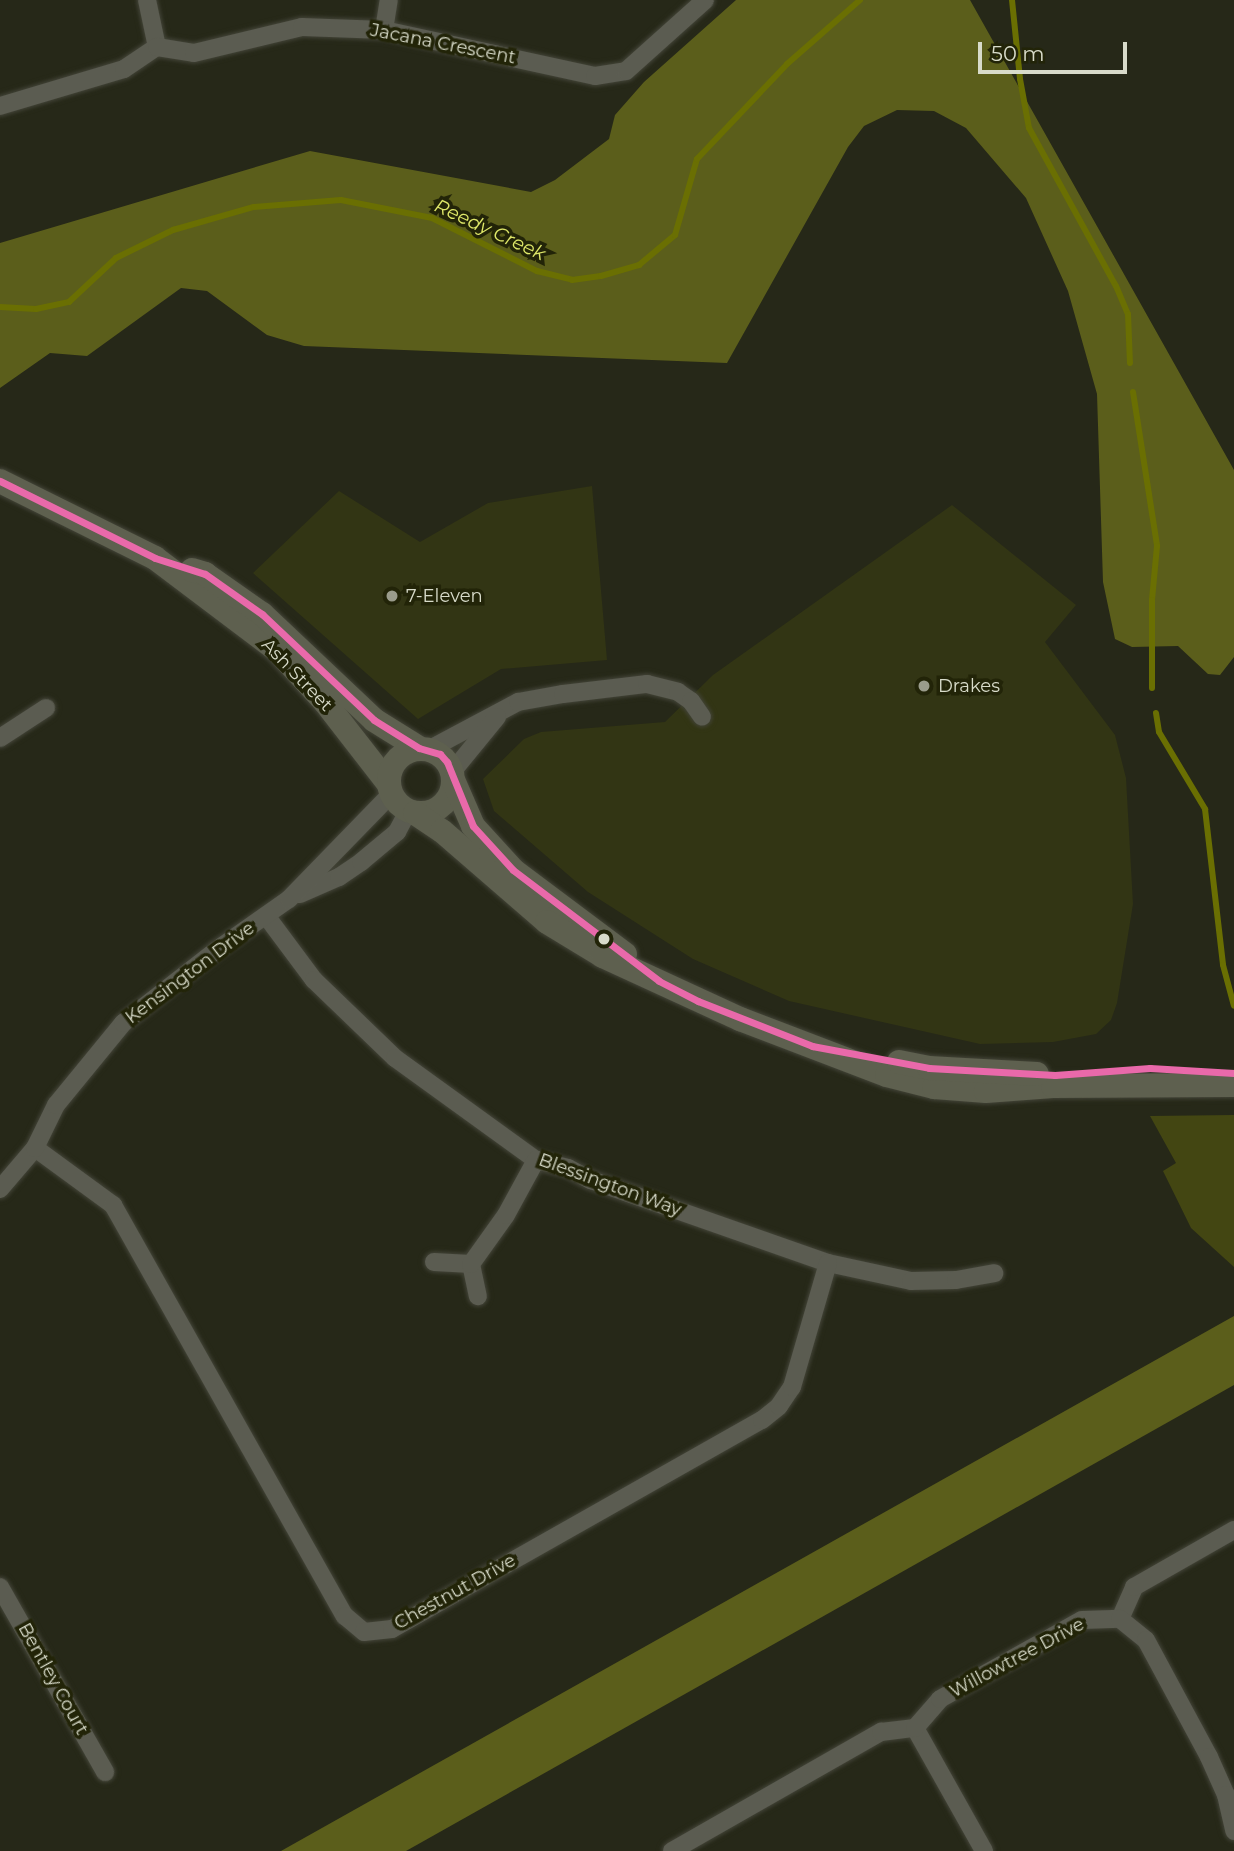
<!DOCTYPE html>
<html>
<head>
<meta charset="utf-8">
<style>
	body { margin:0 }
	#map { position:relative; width:1234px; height:1851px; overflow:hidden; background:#262818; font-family:Montserrat,sans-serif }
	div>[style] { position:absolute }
	.built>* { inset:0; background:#323514 }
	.green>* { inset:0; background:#434612 }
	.forest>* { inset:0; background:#5b5e1b }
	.stream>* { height:6px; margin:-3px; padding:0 3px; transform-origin:3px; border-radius:3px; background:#6a6f02 }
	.roads { filter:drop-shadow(0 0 2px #434438) drop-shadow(0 0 2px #434438) }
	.street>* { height:18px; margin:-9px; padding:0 9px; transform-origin:9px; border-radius:9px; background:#5b5c51 }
	.secondary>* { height:24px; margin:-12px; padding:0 12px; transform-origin:12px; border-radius:12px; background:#5e604f }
	.secondary>.ring { margin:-12px; padding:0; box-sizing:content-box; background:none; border:24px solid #5e604f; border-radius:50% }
	.bus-1>* { height:7px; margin:-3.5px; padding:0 3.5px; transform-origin:3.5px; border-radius:3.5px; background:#e969aa }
	.dots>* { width:19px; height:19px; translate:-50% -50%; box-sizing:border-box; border:4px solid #222408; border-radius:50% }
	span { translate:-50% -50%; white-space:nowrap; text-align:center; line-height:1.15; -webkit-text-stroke:7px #222408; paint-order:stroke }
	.street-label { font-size:18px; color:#d8dbca }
	.poi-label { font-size:18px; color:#d8dbca }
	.left { translate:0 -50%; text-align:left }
	.water-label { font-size:19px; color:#dfe869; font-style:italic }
	.scale { position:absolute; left:978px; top:42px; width:149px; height:32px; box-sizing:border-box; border:4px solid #d8dbca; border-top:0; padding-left:9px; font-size:21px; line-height:24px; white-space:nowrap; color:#d8dbca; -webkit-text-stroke:5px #222408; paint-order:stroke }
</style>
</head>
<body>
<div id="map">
	<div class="built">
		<i style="clip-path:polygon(592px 486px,607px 660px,501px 669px,418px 719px,253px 573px,339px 491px,420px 542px,488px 503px)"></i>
		<i style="clip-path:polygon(952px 505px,1076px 605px,1045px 642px,1115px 735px,1126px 778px,1133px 904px,1117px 1003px,1111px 1020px,1096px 1034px,1053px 1042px,980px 1044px,789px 1001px,693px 959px,588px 892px,494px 811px,483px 779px,524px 739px,541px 732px,665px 722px,713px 675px)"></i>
	</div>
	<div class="green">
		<i style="clip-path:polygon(1234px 1115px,1234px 1267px,1191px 1228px,1163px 1171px,1176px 1163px,1150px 1116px)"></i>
	</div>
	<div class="forest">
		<i style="clip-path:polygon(736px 0,970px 0,1234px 470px,1234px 657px,1220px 675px,1208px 674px,1178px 646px,1132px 647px,1115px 639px,1103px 582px,1097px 394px,1068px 291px,1026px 198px,966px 128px,934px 111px,897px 110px,864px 126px,848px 147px,727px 363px,304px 346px,267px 335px,207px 291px,181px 288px,87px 356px,50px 353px,0 388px,0 243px,310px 151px,531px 192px,555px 180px,609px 139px,615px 115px,644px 82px)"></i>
		<i style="clip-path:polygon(1234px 1316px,1234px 1385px,406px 1851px,281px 1851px)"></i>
	</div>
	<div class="stream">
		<i style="left:1012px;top:0;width:79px;rotate:84.2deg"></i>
		<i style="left:1020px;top:79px;width:50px;rotate:79.6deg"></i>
		<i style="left:1029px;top:128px;width:180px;rotate:61.2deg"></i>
		<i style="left:1116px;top:286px;width:30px;rotate:67deg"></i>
		<i style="left:1128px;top:314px;width:49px;rotate:87.7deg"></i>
		<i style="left:0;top:307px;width:36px;rotate:3deg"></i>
		<i style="left:36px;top:309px;width:34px;rotate:-12deg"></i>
		<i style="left:69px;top:302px;width:64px;rotate:-43.1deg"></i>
		<i style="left:116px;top:258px;width:64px;rotate:-26.2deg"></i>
		<i style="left:173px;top:230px;width:84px;rotate:-15.9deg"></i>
		<i style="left:254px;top:207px;width:87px;rotate:-4.6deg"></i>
		<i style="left:341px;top:200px;width:93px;rotate:11.2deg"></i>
		<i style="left:432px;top:218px;width:118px;rotate:26.8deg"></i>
		<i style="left:537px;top:271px;width:36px;rotate:14deg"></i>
		<i style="left:572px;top:280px;width:29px;rotate:-8deg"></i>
		<i style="left:601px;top:276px;width:40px;rotate:-16deg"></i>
		<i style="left:639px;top:265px;width:47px;rotate:-39.8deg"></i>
		<i style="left:675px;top:235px;width:79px;rotate:-73.9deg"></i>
		<i style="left:697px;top:159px;width:131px;rotate:-46.5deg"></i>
		<i style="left:787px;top:64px;width:97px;rotate:-41.2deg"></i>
		<i style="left:1133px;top:392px;width:156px;rotate:81.1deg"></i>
		<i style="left:1157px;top:546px;width:54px;rotate:95.3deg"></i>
		<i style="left:1152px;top:600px;width:88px;rotate:90deg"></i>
		<i style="left:1156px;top:713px;width:19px;rotate:81deg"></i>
		<i style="left:1159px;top:732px;width:90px;rotate:59.1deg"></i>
		<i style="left:1205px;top:809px;width:157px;rotate:83.4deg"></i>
		<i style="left:1223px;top:965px;width:42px;rotate:75deg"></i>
	</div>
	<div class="roads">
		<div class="street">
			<i style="left:147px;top:0;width:48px;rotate:78deg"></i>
			<i style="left:384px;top:30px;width:30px;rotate:-81deg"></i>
			<i style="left:0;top:106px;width:129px;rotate:-16.6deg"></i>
			<i style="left:124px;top:69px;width:40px;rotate:-34deg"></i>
			<i style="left:157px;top:47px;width:37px;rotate:9deg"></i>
			<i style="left:194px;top:53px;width:111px;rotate:-13.5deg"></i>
			<i style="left:302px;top:27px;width:82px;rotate:2.1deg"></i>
			<i style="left:384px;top:30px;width:216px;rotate:12.3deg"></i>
			<i style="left:595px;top:76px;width:31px;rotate:-9deg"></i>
			<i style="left:626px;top:71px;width:106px;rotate:-41.9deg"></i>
			<i style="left:0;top:738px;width:55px;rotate:-33.1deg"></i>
			<i style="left:430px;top:749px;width:100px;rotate:-28.1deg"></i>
			<i style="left:518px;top:702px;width:46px;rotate:-10.1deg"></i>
			<i style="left:563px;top:694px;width:85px;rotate:-6.8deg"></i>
			<i style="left:647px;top:684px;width:32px;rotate:14deg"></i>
			<i style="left:678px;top:692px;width:16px;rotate:35deg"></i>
			<i style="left:691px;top:701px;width:19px;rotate:55deg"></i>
			<i style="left:452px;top:772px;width:71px;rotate:-50.7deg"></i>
			<i style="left:300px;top:894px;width:43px;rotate:-23.6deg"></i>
			<i style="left:339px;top:877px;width:27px;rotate:-34deg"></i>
			<i style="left:361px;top:862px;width:47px;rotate:-39.8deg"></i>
			<i style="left:397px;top:832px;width:24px;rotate:-62deg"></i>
			<i style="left:267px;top:917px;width:79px;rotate:53.3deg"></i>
			<i style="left:314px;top:980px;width:112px;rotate:43.9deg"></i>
			<i style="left:395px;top:1058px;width:174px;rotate:35.9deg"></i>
			<i style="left:536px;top:1160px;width:33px;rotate:14deg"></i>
			<i style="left:568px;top:1168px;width:26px;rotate:28deg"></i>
			<i style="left:591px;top:1180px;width:251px;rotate:19.3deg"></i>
			<i style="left:828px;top:1263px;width:85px;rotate:12.2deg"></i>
			<i style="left:911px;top:1281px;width:45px;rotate:-1.3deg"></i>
			<i style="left:956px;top:1280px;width:39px;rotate:-10deg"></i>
			<i style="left:35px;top:1148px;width:97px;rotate:36.2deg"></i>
			<i style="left:113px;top:1205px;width:472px;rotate:60.6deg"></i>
			<i style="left:345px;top:1616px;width:25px;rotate:40deg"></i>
			<i style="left:364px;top:1632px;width:28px;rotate:-6deg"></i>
			<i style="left:392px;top:1629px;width:425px;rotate:-29.5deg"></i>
			<i style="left:762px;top:1420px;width:22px;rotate:-39deg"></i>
			<i style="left:779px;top:1406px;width:23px;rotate:-56deg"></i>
			<i style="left:792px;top:1387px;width:129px;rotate:-73.8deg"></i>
			<i style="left:0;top:1189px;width:54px;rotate:-49.5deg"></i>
			<i style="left:35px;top:1148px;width:48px;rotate:-64deg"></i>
			<i style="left:56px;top:1105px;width:106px;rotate:-50.7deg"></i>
			<i style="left:123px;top:1023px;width:117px;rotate:-38deg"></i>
			<i style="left:215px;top:951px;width:90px;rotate:-35.1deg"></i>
			<i style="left:289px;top:899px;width:146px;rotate:-45.8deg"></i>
			<i style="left:434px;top:1262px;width:37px;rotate:3deg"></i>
			<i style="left:471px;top:1264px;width:33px;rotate:78deg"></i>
			<i style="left:471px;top:1264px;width:60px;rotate:-54.5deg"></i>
			<i style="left:506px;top:1215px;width:63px;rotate:-61.4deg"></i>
			<i style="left:0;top:1587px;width:213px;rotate:60.4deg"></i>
			<i style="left:1120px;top:1619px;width:35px;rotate:-66deg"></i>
			<i style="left:1134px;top:1587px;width:115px;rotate:-29.7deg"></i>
			<i style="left:915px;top:1728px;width:141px;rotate:60.7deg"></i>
			<i style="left:672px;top:1851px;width:241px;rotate:-29.7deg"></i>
			<i style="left:881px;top:1732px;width:34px;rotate:-7deg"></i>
			<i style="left:915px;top:1728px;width:38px;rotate:-49deg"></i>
			<i style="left:940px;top:1699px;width:162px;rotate:-29.1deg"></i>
			<i style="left:1082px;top:1620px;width:38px;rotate:-2deg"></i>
			<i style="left:1120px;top:1619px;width:33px;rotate:39deg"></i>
			<i style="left:1146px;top:1640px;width:133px;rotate:61.7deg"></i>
			<i style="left:1209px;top:1757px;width:42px;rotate:65.9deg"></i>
			<i style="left:1226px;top:1795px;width:37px;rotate:77deg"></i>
		</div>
		<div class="secondary">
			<i style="left:0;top:481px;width:173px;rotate:26.4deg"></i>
			<i style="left:155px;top:558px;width:153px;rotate:37deg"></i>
			<i style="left:277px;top:650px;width:71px;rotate:47.3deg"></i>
			<i style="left:325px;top:702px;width:103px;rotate:52.1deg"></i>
			<i style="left:192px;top:570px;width:14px;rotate:17deg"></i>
			<i style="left:205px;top:574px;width:70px;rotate:35.1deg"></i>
			<i style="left:262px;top:614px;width:154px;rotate:43.4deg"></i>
			<i style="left:374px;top:720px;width:53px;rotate:31.9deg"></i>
			<i class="ring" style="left:389px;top:749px;width:40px;height:40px"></i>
			<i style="left:454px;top:782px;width:48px;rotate:66.6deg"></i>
			<i style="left:473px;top:826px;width:59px;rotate:47.7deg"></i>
			<i style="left:513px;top:870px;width:140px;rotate:36.9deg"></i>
			<i style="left:415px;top:813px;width:32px;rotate:34deg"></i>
			<i style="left:442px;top:831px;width:139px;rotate:40.9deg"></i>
			<i style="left:547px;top:922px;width:66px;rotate:31.3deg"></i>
			<i style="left:603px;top:956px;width:151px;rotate:24.7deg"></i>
			<i style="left:740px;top:1019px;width:157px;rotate:20.9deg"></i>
			<i style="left:887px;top:1075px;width:49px;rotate:14.3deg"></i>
			<i style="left:934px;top:1087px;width:52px;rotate:4.4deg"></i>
			<i style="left:986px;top:1091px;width:67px;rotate:-4.3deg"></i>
			<i style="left:1053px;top:1086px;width:181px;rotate:-0.3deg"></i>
			<i style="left:899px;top:1062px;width:31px;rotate:11deg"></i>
			<i style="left:929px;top:1068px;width:108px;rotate:3.2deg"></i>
		</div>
	</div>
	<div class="bus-1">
		<i style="left:0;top:481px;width:173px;rotate:26.4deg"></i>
		<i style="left:155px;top:558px;width:52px;rotate:17.7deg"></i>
		<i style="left:205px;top:574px;width:70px;rotate:35.1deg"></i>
		<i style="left:262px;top:614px;width:154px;rotate:43.4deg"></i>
		<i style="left:374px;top:720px;width:53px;rotate:31.9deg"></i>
		<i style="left:419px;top:748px;width:22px;rotate:16deg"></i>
		<i style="left:440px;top:754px;width:11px;rotate:49deg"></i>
		<i style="left:447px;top:762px;width:69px;rotate:67.9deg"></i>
		<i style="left:473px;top:826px;width:59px;rotate:47.7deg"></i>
		<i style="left:513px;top:870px;width:183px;rotate:37.2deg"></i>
		<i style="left:659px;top:981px;width:44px;rotate:27.1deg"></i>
		<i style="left:698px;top:1001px;width:123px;rotate:21.5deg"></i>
		<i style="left:812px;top:1046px;width:119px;rotate:10.6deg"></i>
		<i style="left:929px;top:1068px;width:126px;rotate:3.2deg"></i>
		<i style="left:1055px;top:1075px;width:95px;rotate:-4.2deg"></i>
		<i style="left:1150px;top:1068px;width:84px;rotate:3.4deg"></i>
	</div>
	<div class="dots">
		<i style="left:392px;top:596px;background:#9a9c8c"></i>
		<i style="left:924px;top:686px;background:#9a9c8c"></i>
		<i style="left:604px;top:939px;background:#d8dbca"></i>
	</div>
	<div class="street-label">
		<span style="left:443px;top:44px;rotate:11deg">Jacana Crescent</span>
		<span style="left:297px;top:675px;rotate:46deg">Ash Street</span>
		<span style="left:190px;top:973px;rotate:-37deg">Kensington Drive</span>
		<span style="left:610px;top:1185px;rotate:20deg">Blessington Way</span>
		<span style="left:455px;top:1592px;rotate:-29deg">Chestnut Drive</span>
		<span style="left:1017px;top:1658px;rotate:-28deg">Willowtree Drive</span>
		<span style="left:53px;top:1679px;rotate:61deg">Bentley Court</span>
	</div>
	<div class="poi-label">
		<span class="left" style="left:406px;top:596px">7-Eleven</span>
		<span class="left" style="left:938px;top:686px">Drakes</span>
	</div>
	<div class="water-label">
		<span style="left:490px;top:230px;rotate:25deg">Reedy Creek</span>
	</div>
	<div class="scale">50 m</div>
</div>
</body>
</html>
